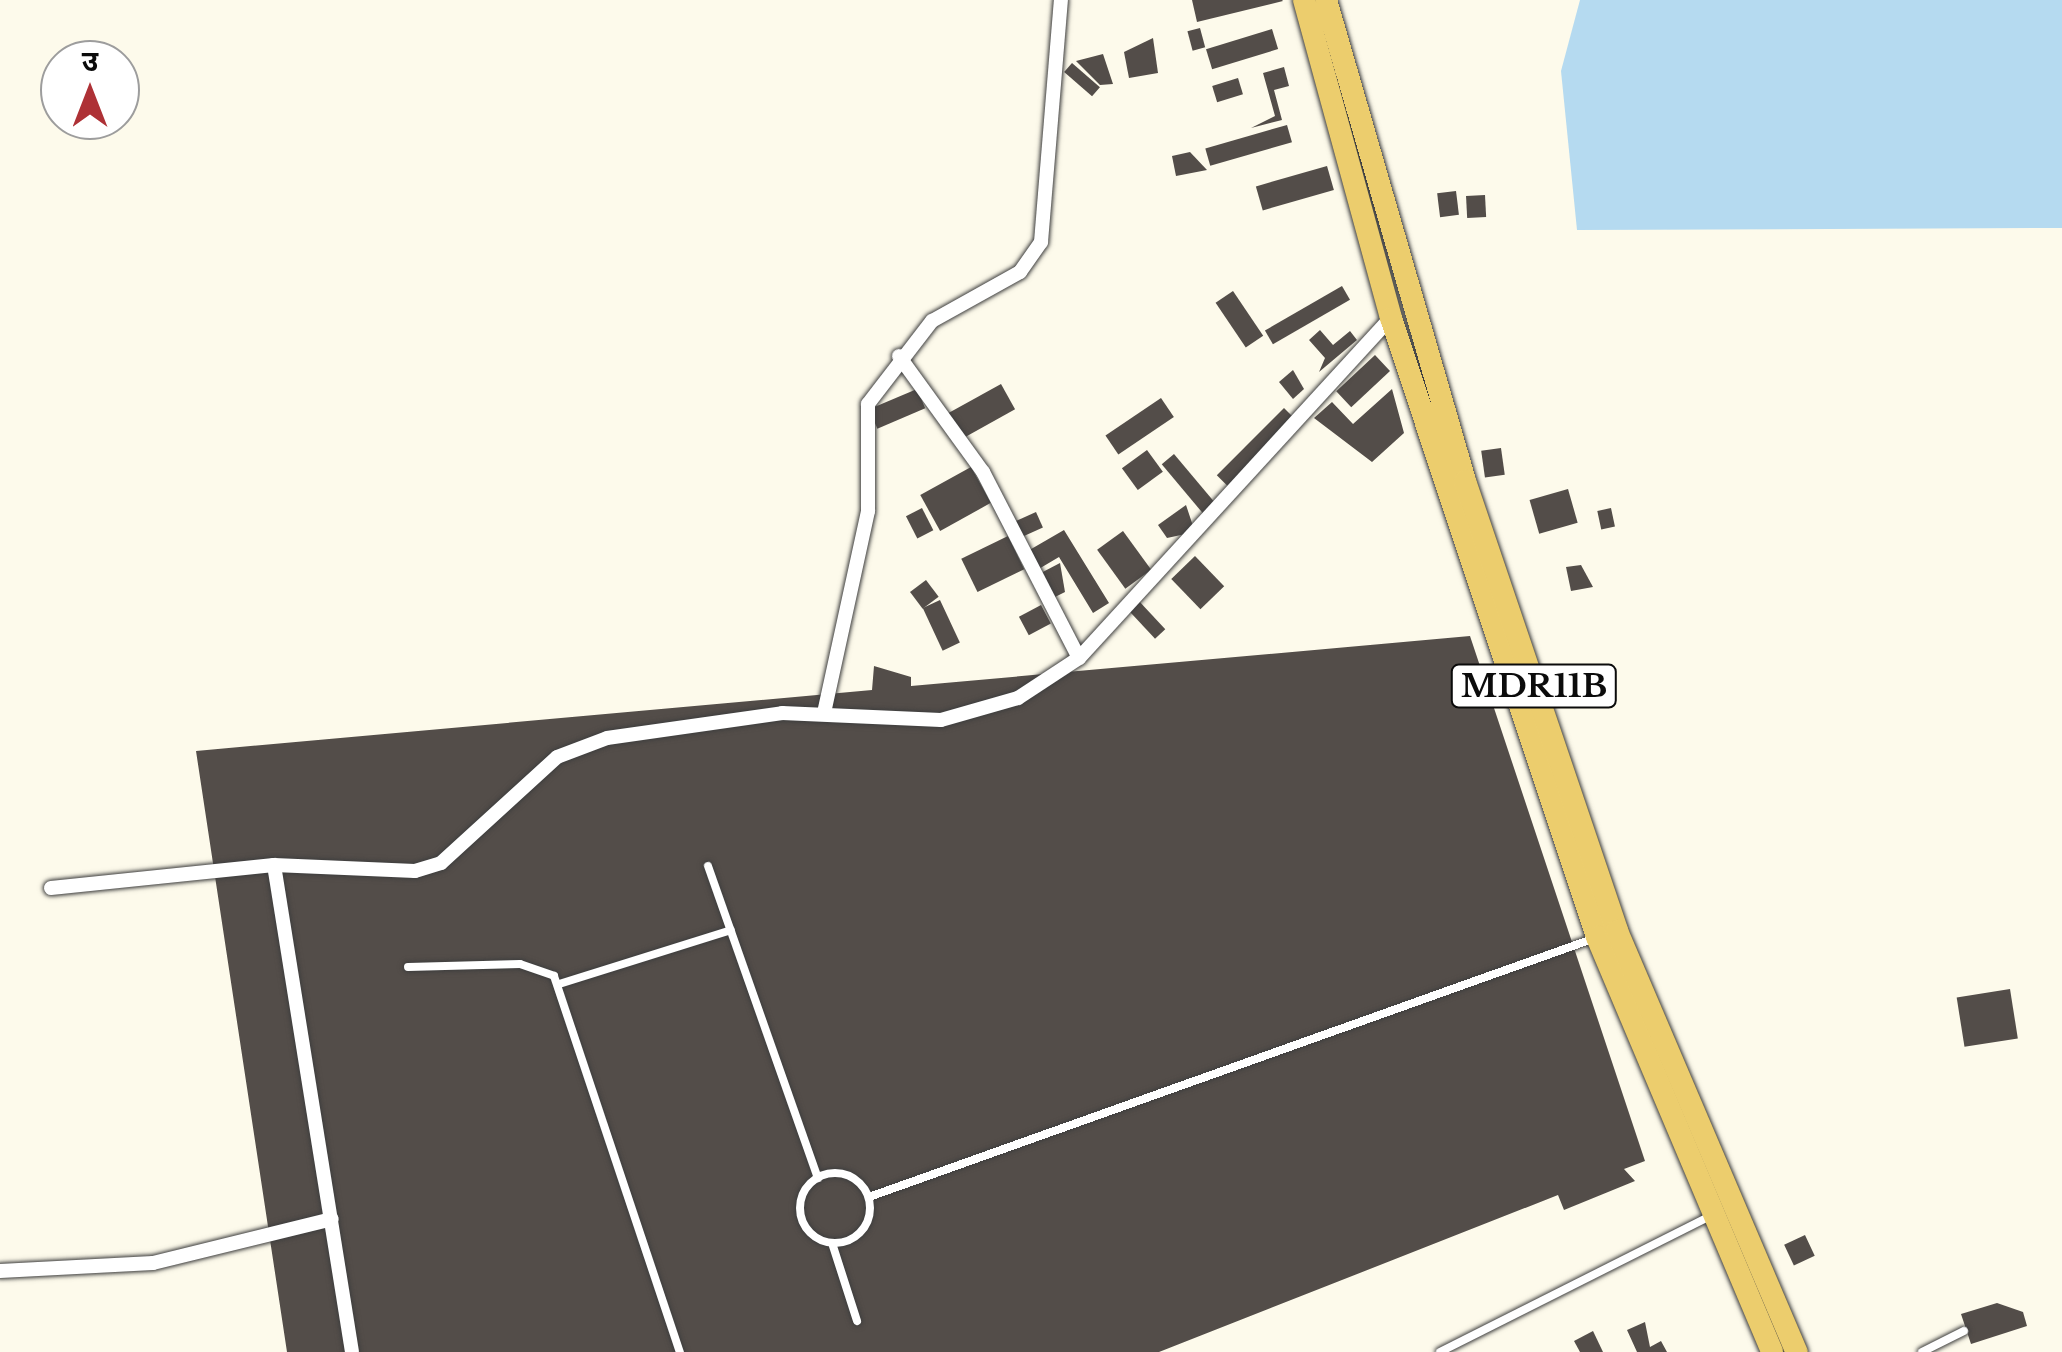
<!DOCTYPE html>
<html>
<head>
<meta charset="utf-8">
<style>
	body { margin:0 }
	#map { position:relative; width:2062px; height:1352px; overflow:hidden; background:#fdfaeb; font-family:"Libre Baskerville","Noto Sans Devanagari",serif }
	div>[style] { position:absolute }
	.water>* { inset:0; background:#b5daf0 }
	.building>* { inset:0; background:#534d49; transform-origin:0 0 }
	.roads { filter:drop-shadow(0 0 2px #3e3e3e) drop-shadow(0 0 2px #3e3e3e) }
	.lane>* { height:8px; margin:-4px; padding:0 4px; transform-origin:4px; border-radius:4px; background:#fff }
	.lane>.ring { margin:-4px; padding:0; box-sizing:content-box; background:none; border:8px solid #fff; border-radius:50% }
	.street>* { height:14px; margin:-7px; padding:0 7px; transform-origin:7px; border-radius:7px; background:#fff }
	.primary>* { height:22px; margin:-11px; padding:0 11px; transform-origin:11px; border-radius:11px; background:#eccd6d }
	span { translate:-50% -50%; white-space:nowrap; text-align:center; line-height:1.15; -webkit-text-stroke:10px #fff; paint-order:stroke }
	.shield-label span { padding:2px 8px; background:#fff; border:2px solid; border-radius:8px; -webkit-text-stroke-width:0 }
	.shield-label { font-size:32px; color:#0b0b0b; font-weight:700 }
	.north { position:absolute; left:40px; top:40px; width:100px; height:100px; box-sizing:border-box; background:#fff; border:2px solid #9d9d9d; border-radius:50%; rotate:0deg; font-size:28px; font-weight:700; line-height:40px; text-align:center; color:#0b0b0b }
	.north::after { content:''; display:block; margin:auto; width:35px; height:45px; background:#ae3136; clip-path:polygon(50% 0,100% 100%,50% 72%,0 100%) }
</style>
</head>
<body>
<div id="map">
	<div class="water">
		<i style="clip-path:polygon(1580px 0,2062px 0,2062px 228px,1577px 230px,1561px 71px)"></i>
	</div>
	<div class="building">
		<i style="clip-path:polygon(1192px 0,1282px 0,1283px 1px,1197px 22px)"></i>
		<i style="left:1200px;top:28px;width:20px;height:13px;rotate:75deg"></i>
		<i style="left:1272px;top:29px;width:21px;height:69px;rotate:73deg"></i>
		<i style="clip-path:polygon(1153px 38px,1158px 73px,1129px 78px,1124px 52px)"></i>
		<i style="clip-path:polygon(1103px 54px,1113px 84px,1100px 85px,1076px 61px)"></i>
		<i style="left:1072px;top:63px;width:37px;height:12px;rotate:41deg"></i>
		<i style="clip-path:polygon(1284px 67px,1289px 86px,1274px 90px,1282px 120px,1251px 128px,1275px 116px,1263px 73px)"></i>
		<i style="left:1238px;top:78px;width:17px;height:27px;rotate:73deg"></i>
		<i style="left:1287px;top:125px;width:18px;height:85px;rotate:74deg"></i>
		<i style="clip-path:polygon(1190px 152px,1207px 170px,1176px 176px,1172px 156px)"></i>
		<i style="left:1327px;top:166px;width:25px;height:74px;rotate:74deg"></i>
		<i style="left:1456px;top:191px;width:24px;height:19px;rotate:83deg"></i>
		<i style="left:1485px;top:195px;width:22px;height:19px;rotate:87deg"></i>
		<i style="left:1342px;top:286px;width:16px;height:89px;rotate:60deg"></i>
		<i style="left:1233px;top:291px;width:54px;height:21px;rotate:56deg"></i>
		<i style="clip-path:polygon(1320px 330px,1333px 345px,1350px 331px,1357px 340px,1319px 372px,1325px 358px,1309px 340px)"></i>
		<i style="left:1375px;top:355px;width:22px;height:53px;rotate:47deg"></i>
		<i style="clip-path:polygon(1293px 370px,1304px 389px,1293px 399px,1279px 382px)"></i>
		<i style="left:1001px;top:384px;width:29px;height:60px;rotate:61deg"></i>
		<i style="left:917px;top:389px;width:21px;height:52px;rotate:67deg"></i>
		<i style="clip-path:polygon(1392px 389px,1404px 433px,1372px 462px,1314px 418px,1332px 402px,1353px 424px)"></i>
		<i style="left:1161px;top:398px;width:23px;height:67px;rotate:56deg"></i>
		<i style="left:1284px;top:408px;width:17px;height:95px;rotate:45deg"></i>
		<i style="left:1501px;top:448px;width:27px;height:20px;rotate:82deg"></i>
		<i style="left:1147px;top:450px;width:27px;height:31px;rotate:54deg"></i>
		<i style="left:1174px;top:454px;width:67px;height:16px;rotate:50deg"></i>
		<i style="left:971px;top:467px;width:41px;height:58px;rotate:61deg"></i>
		<i style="left:1568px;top:489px;width:35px;height:40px;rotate:74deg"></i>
		<i style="clip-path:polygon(1186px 505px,1195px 532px,1167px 538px,1158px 525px)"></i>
		<i style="left:922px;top:508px;width:25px;height:18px;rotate:63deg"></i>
		<i style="left:1611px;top:508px;width:19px;height:14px;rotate:78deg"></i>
		<i style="left:1036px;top:512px;width:17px;height:25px;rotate:66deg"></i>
		<i style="clip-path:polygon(1064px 530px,1109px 603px,1093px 613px,1059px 557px,1037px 570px,1026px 552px)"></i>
		<i style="left:1123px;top:531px;width:48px;height:32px;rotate:54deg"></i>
		<i style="left:1008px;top:536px;width:37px;height:52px;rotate:64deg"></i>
		<i style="left:1195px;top:556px;width:42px;height:33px;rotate:46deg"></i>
		<i style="clip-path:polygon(1060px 563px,1065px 592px,1051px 599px,1037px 575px)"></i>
		<i style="clip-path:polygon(1581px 565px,1593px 587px,1571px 591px,1566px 567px)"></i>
		<i style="left:926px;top:580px;width:21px;height:20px;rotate:53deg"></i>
		<i style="left:940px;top:600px;width:47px;height:19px;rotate:65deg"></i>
		<i style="left:1138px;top:600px;width:40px;height:14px;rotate:47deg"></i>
		<i style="left:1041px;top:605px;width:21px;height:25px;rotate:62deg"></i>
		<i style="clip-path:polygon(1470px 636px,1645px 1161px,1624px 1169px,1635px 1181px,1564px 1210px,1558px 1195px,1159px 1352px,287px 1352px,196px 751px,872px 690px,874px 666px,911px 677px,911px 686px)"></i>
		<i style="left:2010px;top:989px;width:50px;height:54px;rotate:81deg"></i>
		<i style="left:1805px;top:1235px;width:23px;height:23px;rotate:65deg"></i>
		<i style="clip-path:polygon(1997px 1303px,2023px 1312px,2027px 1326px,1971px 1344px,1961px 1314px)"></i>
		<i style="clip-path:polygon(1645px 1322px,1650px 1347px,1661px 1341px,1667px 1352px,1637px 1352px,1627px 1330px)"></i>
		<i style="clip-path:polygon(1593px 1331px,1603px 1352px,1580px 1352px,1574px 1341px)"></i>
	</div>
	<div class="roads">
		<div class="lane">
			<i style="left:708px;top:866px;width:331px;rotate:70.6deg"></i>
			<i style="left:408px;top:967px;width:112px;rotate:-1.5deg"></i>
			<i style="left:520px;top:964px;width:36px;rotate:19deg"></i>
			<i style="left:554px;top:976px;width:397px;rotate:71.5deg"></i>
			<i style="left:559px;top:984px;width:180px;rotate:-17.4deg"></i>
			<i class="ring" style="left:800px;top:1173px;width:62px;height:62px"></i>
			<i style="left:869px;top:1197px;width:771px;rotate:-19.63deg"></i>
			<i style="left:832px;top:1243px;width:82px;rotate:72.2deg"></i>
			<i style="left:1440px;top:1352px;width:302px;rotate:-26.7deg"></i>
			<i style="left:1922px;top:1352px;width:47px;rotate:-26.6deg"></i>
		</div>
		<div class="street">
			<i style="left:899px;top:356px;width:143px;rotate:54.1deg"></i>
			<i style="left:983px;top:472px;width:209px;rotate:62.7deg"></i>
			<i style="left:824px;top:713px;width:207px;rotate:-77.7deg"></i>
			<i style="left:868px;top:511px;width:107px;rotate:-90deg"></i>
			<i style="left:868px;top:404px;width:105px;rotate:-52.4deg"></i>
			<i style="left:932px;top:321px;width:101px;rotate:-29.1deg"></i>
			<i style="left:1020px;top:272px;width:37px;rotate:-55deg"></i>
			<i style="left:1041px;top:242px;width:243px;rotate:-85.3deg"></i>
			<i style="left:274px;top:865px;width:493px;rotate:80.9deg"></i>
			<i style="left:51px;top:888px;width:224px;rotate:-5.9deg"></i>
			<i style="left:274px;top:865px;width:141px;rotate:2.4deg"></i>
			<i style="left:415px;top:871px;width:27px;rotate:-17deg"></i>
			<i style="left:441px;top:863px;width:157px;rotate:-42.4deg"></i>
			<i style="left:557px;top:757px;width:53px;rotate:-20.8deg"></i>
			<i style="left:607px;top:738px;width:177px;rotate:-8.1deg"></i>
			<i style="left:782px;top:713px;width:159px;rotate:2.5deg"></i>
			<i style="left:941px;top:720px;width:80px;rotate:-15.9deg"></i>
			<i style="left:1018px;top:698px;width:73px;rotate:-33.3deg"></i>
			<i style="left:1079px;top:658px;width:461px;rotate:-47.5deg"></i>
			<i style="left:0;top:1271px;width:153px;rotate:-3deg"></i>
			<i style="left:153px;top:1263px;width:184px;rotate:-13.8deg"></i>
		</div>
		<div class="primary">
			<i style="left:1304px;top:0;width:330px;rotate:74.7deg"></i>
			<i style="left:1391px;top:318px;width:652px;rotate:71.59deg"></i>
			<i style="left:1597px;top:937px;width:450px;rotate:67.1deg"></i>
			<i style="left:1326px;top:0;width:501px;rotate:73.88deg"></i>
			<i style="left:1465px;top:481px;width:475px;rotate:71.3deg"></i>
			<i style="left:1617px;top:931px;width:458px;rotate:66.9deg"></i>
		</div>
	</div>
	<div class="shield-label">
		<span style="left:1534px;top:686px">MDR11B</span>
	</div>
	<div class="north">उ</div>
</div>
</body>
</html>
